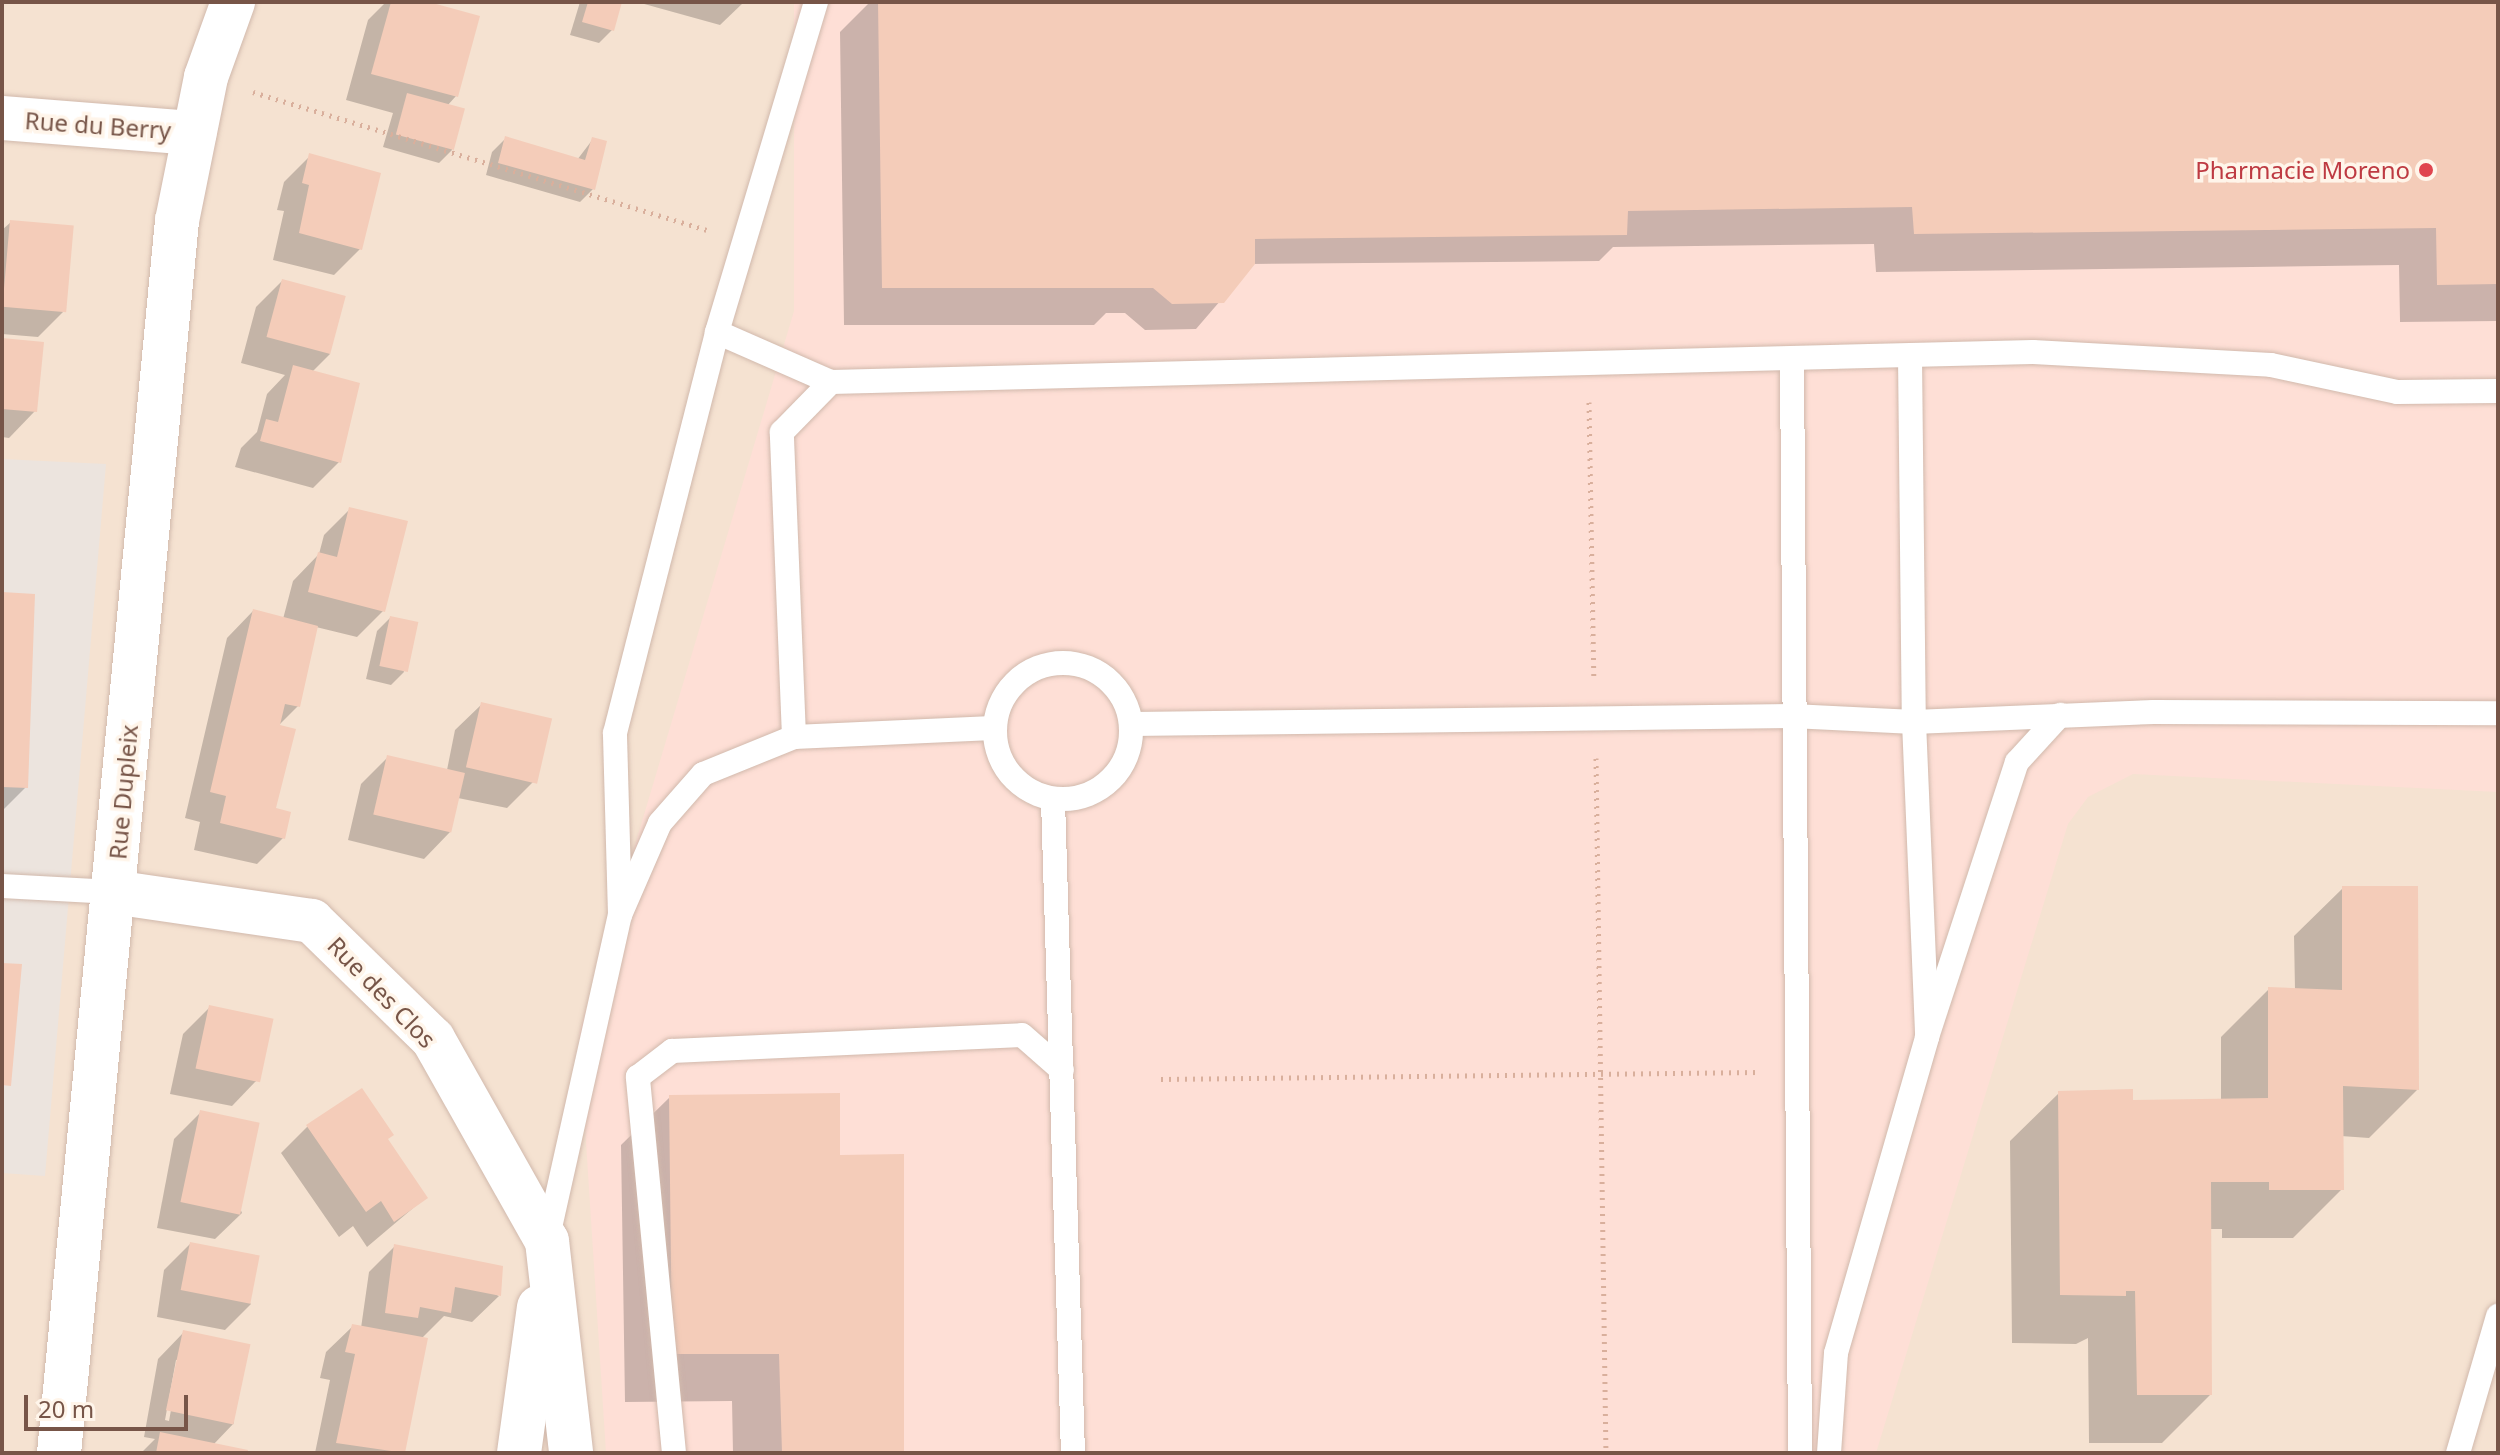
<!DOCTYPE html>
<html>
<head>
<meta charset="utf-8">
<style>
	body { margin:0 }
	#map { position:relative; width:2500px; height:1455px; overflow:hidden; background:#fdf1e3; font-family:"Noto Sans",sans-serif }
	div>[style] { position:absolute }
	.residential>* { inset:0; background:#f5e2d1; transform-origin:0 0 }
	.commercial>* { inset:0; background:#fedfd6 }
	.industrial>* { inset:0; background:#ece4de }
	.shadow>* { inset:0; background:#0003 }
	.building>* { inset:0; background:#f4ccb9; transform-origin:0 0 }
	.path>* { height:5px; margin-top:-2.5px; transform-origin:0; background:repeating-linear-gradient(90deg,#d9af9c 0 2px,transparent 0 8px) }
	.roads { filter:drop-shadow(0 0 2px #d1b9ac) drop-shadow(0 0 2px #d1b9ac) }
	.service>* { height:24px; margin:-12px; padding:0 12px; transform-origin:12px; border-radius:12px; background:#fff }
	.service>.ring { margin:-12px; padding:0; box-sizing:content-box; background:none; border:24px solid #fff; border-radius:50% }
	.minor>* { height:44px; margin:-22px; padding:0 22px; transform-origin:22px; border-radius:22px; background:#fff }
	.dots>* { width:22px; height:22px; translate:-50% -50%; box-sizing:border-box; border:4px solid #fff5ea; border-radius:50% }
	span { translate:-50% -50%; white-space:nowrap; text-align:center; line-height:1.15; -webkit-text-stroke:7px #fff5ea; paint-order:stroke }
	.street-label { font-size:24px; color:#775548 }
	.health-label { font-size:24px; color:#be3a42 }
	.right { translate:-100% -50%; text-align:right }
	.frame { position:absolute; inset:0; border:4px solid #775548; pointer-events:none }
	.scale { position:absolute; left:24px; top:1395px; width:164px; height:36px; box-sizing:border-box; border:4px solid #775548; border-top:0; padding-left:10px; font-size:24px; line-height:28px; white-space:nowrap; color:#775548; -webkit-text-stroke:6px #fff5ea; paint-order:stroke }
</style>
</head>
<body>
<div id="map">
	<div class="residential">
		<i style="left:2px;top:2px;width:2496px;height:1451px"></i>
	</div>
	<div class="commercial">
		<i style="clip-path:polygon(794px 2px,2498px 2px,2498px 792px,2133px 774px,2088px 797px,2068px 824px,1876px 1453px,606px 1453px,579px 1033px,794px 311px)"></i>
	</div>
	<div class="industrial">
		<i style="clip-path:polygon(2px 459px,106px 464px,45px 1176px,2px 1173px)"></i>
	</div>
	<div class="shadow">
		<i style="clip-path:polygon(386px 2px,422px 2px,456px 96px,447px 106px,452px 150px,439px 163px,383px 147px,393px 113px,346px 100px,368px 20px)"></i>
		<i style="clip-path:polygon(580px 2px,620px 2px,612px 30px,599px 43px,570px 35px)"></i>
		<i style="clip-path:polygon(637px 2px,744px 2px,720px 25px)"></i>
		<i style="clip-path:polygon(870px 2px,2498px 2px,2498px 321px,2400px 322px,2399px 265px,1876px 272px,1874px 244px,1613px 247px,1599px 261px,1252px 264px,1196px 329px,1145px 330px,1125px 313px,1106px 313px,1094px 325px,844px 325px,840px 32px)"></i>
		<i style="clip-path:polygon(506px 138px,577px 160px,593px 139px,593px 189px,580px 202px,486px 175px,492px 152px)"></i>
		<i style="clip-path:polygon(310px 156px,360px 249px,334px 275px,273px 260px,284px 211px,277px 210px,284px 182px)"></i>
		<i style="clip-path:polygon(11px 222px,64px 311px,38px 337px,2px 334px,2px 230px)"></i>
		<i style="clip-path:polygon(282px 281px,330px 354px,312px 372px,339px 462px,313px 488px,235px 467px,241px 448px,257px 432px,267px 394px,285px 375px,241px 363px,256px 307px)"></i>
		<i style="clip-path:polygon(2px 340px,35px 411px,9px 438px,2px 437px)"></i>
		<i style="clip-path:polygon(350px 509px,383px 611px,357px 637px,316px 627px,298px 706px,277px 727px,273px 809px,283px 838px,257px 864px,194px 850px,200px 822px,185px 818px,227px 638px,253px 611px,283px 619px,293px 581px,319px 554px,324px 535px)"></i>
		<i style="clip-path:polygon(2px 594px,26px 787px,2px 811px)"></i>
		<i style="clip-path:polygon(390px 618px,404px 672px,391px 685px,366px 679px,377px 631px)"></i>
		<i style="clip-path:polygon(482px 704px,533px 782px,507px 808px,458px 798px,450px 832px,424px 859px,348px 840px,361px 784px,387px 758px,447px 770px,455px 730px)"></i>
		<i style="clip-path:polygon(2343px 888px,2417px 1090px,2369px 1138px,2341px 1136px,2342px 1189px,2293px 1238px,2222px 1238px,2222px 1229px,2210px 1229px,2210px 1395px,2162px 1443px,2089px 1443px,2088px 1338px,2076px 1344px,2012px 1343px,2010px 1141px,2059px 1093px,2131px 1102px,2221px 1101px,2221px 1037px,2269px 989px,2295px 990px,2294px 936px)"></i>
		<i style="clip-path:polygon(210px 1007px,258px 1079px,232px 1106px,170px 1094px,183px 1034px)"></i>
		<i style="clip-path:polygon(670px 1097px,838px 1157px,902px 1453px,733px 1453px,732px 1401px,625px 1402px,621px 1145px)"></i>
		<i style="clip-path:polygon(201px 1112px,242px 1213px,215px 1239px,157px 1228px,174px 1139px)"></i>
		<i style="clip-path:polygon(308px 1126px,386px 1140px,425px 1198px,367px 1247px,353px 1226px,339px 1237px,281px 1153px)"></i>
		<i style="clip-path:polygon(190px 1244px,251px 1304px,225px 1330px,157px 1317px,164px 1270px)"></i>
		<i style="clip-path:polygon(395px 1246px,499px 1296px,472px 1322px,444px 1316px,421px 1339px,425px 1340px,402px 1453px,315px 1453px,330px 1380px,320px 1378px,326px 1352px,353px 1326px,361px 1328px,369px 1272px)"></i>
		<i style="clip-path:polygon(evenodd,184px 1332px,234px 1423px,213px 1445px,245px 1453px,141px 1453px,155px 1439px,144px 1437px,158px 1359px,184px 1332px,176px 1360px,180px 1360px,169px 1421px,165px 1420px,176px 1360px)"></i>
	</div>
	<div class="building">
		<i style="clip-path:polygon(391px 2px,429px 2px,480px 16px,458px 97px,371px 74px)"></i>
		<i style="clip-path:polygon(588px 2px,622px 2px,614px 31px,582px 22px)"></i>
		<i style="clip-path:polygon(878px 2px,2498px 2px,2498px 284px,2437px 285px,2436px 228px,1914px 234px,1912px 207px,1628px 211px,1627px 235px,1255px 239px,1255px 264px,1224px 303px,1172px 304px,1153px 288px,882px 288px)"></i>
		<i style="left:407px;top:93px;width:60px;height:43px;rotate:15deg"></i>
		<i style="clip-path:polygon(505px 136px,585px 160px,592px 137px,607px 141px,595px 190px,498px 163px)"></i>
		<i style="clip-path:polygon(309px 153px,381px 173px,362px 250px,299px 233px,309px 185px,302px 183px)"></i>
		<i style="left:10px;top:220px;width:64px;height:87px;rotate:5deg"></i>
		<i style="left:282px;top:279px;width:66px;height:60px;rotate:15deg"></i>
		<i style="clip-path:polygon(2px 338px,44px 342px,37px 412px,2px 409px)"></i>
		<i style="clip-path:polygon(293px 365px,360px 383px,341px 463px,260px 441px,266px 419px,278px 422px)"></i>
		<i style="clip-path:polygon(349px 507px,408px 521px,385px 612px,308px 592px,318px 552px,337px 557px)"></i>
		<i style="clip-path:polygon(2px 592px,35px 594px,28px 788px,2px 787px)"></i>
		<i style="clip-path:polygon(253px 609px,318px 626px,300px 707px,285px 704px,280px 725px,296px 729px,276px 808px,291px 812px,285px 839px,220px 823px,226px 796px,210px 792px)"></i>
		<i style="left:390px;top:616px;width:29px;height:51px;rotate:12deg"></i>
		<i style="left:481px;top:702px;width:73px;height:67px;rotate:13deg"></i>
		<i style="left:387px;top:755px;width:80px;height:61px;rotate:13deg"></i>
		<i style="clip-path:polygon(2342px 886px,2418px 886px,2419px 1090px,2343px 1086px,2344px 1190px,2269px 1190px,2269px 1182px,2211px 1182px,2212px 1395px,2137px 1395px,2135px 1291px,2126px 1291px,2126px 1296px,2060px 1295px,2058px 1091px,2133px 1089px,2133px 1100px,2268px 1098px,2268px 987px,2342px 990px)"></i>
		<i style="clip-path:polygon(2px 963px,22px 964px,11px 1086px,2px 1085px)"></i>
		<i style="left:209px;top:1005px;width:66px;height:65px;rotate:12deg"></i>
		<i style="clip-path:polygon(362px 1088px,394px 1135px,388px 1139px,428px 1198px,394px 1222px,381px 1201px,366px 1212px,306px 1125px)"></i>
		<i style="clip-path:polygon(840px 1093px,840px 1155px,904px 1154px,904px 1453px,782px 1453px,779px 1354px,672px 1354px,669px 1095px)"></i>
		<i style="left:200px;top:1110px;width:61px;height:94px;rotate:12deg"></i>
		<i style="left:190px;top:1242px;width:71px;height:49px;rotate:11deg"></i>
		<i style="clip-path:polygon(394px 1244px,503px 1266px,501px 1296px,455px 1287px,451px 1313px,420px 1307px,418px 1318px,385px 1313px)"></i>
		<i style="clip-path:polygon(352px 1324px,428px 1338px,405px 1453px,336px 1443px,355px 1354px,345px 1352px)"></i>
		<i style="left:183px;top:1330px;width:69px;height:82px;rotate:12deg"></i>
		<i style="clip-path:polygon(160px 1432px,248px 1450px,247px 1453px,156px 1453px)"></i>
	</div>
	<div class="path">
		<i style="left:253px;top:92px;width:474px;rotate:16.9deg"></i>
		<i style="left:1589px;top:402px;width:278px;rotate:89deg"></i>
		<i style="left:1596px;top:758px;width:695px;rotate:89.18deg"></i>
		<i style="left:1161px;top:1079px;width:598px;rotate:-0.67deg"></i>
	</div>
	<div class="roads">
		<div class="service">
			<i style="left:717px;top:332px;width:124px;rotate:23.7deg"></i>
			<i style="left:1910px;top:356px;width:366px;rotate:89.4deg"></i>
			<i style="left:1914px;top:722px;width:315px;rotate:87.6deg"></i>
			<i style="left:1927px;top:1037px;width:289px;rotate:-71.9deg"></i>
			<i style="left:2017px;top:762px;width:64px;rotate:-47.5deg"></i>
			<i style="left:1792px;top:359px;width:1094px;rotate:89.58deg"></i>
			<i class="ring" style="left:995px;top:663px;width:112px;height:112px"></i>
			<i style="left:1132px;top:724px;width:660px;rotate:-0.69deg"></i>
			<i style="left:1792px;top:716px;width:122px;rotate:2.8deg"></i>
			<i style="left:1914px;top:722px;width:240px;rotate:-2.4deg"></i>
			<i style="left:2154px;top:712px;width:344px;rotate:0.2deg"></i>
			<i style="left:794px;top:737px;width:305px;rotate:-92.3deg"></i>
			<i style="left:782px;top:432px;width:70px;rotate:-45.6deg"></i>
			<i style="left:831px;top:382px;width:1202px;rotate:-1.43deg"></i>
			<i style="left:2033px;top:352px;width:238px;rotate:3.1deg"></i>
			<i style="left:2271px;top:365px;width:129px;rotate:12.1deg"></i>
			<i style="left:2397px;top:392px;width:101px;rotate:-0.6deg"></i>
			<i style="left:1053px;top:800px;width:653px;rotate:88.25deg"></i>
			<i style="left:2px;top:886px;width:111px;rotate:3.1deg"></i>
			<i style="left:620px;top:915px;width:182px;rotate:-91.6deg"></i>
			<i style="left:615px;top:733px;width:414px;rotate:-75.7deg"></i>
			<i style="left:717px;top:332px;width:345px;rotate:-73.3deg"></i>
			<i style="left:547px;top:1241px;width:334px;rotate:-77.4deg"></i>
			<i style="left:620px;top:915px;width:100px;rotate:-66.5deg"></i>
			<i style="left:660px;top:823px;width:65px;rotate:-48.7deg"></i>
			<i style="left:703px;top:774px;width:98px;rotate:-22.1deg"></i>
			<i style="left:794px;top:737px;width:199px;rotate:-2.6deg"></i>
			<i style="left:674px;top:1453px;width:378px;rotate:-95.5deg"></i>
			<i style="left:638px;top:1077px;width:43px;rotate:-37.4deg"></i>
			<i style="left:672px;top:1051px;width:350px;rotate:-2.6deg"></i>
			<i style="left:1022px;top:1035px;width:53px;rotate:41.2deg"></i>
			<i style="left:1829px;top:1453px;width:100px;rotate:-86deg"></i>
			<i style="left:1836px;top:1353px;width:329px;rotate:-73.9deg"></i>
			<i style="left:2458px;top:1453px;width:143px;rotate:-73.7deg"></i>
		</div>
		<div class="minor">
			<i style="left:2px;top:118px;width:193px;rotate:4.5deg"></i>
			<i style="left:113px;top:892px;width:201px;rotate:8.3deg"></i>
			<i style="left:312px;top:921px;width:169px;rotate:44.3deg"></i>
			<i style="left:433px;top:1039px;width:232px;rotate:60.6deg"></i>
			<i style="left:547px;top:1241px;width:213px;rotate:83.5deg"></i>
			<i style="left:59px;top:1453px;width:1238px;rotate:-84.53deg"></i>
			<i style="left:177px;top:221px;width:147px;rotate:-78.6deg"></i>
			<i style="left:206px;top:77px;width:80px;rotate:-70.2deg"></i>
			<i style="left:519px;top:1453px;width:147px;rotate:-82.2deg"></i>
		</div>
	</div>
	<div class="dots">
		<i style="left:2426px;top:170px;background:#e0444e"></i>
	</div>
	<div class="street-label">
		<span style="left:98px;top:125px;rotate:4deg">Rue du Berry</span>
		<span style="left:123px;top:792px;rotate:-85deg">Rue Dupleix</span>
		<span style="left:382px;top:992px;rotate:46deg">Rue des Clos</span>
	</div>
	<div class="health-label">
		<span class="right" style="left:2410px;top:170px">Pharmacie Moreno</span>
	</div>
	<div class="frame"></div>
	<div class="scale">20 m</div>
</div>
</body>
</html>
